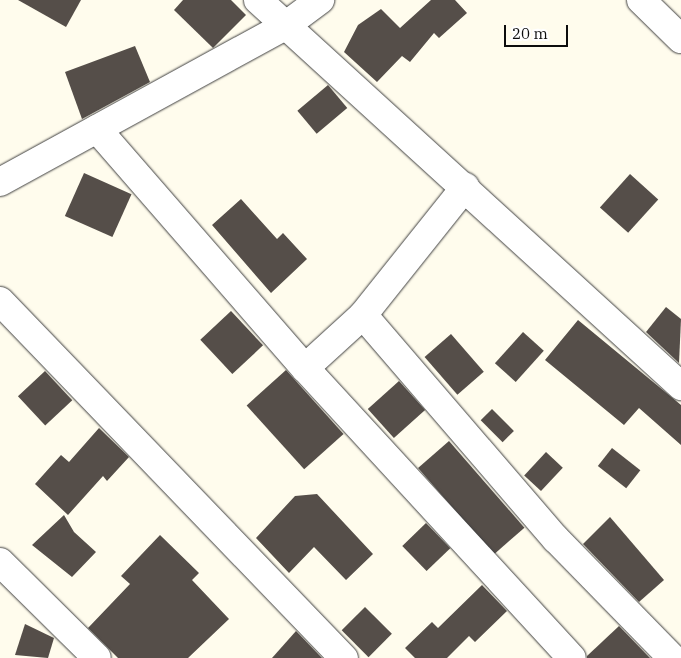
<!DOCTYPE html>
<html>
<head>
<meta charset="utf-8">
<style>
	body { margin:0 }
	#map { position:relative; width:681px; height:658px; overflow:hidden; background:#fffced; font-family:"IBM Plex Serif",serif }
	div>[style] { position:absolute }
	.building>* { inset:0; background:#554e49; transform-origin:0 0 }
	.roads { filter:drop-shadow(0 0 1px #404040) drop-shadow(0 0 1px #404040) }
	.minor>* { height:28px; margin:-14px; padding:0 14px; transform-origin:14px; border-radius:14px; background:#fff }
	span { translate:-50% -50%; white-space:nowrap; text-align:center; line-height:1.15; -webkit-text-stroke:5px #fff; paint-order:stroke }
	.scale { position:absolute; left:504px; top:25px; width:64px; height:22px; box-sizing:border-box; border:2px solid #0d0d0d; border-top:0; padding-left:6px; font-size:15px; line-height:18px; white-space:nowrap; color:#0d0d0d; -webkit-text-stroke:4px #fff; paint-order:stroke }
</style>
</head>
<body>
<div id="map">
	<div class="building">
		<i style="clip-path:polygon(18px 0,81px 0,66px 27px)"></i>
		<i style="clip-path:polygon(183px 0,231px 0,246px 15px,213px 48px,174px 10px)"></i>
		<i style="clip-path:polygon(431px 0,455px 0,467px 13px,439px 38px,434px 33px,410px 62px,402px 56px,377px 82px,344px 52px,358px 25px,381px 9px,400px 28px)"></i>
		<i style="clip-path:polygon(135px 46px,150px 82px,82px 119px,65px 72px)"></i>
		<i style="left:328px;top:85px;width:30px;height:40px;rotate:50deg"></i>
		<i style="left:84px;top:173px;width:52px;height:47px;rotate:24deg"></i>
		<i style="left:630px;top:174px;width:38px;height:45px;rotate:42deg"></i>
		<i style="clip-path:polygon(241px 199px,277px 239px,283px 233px,307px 259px,271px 293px,212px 225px)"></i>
		<i style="clip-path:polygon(666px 307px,681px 319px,679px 363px,646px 332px)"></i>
		<i style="left:231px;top:311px;width:47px;height:42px;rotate:47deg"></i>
		<i style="clip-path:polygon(578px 320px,681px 405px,681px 445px,639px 408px,624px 425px,545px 360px)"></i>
		<i style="left:523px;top:332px;width:28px;height:42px;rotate:42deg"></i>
		<i style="left:451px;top:334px;width:50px;height:35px;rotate:49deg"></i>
		<i style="left:286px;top:370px;width:86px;height:53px;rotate:48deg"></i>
		<i style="left:45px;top:371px;width:40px;height:37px;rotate:47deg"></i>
		<i style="left:399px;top:381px;width:39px;height:42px;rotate:48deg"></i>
		<i style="left:492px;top:409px;width:31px;height:16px;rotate:45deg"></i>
		<i style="clip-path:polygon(99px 428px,129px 457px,107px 481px,103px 476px,68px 515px,35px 484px,61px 455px,69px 462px)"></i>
		<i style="left:449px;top:441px;width:115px;height:41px;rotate:49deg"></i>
		<i style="left:612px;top:448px;width:36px;height:23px;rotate:38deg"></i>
		<i style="left:546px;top:452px;width:23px;height:32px;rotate:43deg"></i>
		<i style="clip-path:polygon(317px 494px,373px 554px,346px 580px,314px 547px,289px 573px,256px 538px,295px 496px)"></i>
		<i style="clip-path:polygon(64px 515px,74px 532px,96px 552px,72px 577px,32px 545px)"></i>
		<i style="clip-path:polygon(610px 517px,664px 580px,639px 602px,583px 544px)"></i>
		<i style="left:426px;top:523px;width:35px;height:33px;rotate:46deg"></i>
		<i style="clip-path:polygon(160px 535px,199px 573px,192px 580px,229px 619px,188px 658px,118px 658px,88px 628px,130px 584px,121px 576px)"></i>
		<i style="clip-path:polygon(482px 585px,507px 611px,475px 642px,469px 636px,447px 658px,415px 658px,405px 648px,432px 622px,438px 628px)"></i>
		<i style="left:365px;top:607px;width:38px;height:33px;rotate:45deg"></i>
		<i style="clip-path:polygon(25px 624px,54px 638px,48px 658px,15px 655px)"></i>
		<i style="clip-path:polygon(619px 626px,650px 658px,587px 658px,587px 656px)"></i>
		<i style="clip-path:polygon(296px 631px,322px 658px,272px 658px)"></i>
	</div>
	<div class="roads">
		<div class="minor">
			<i style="left:258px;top:0;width:573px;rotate:42.38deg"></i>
			<i style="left:641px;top:0;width:56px;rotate:44.3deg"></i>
			<i style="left:97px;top:129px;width:317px;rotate:49deg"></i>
			<i style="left:305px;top:368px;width:394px;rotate:47.4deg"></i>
			<i style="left:0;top:182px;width:325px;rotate:-28.7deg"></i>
			<i style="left:285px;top:26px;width:44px;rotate:-36.6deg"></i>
			<i style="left:0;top:301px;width:496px;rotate:46.1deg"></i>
			<i style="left:363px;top:315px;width:296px;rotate:49.3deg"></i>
			<i style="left:556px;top:539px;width:166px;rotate:45.7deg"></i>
			<i style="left:305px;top:368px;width:79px;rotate:-42.4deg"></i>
			<i style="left:363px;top:315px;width:164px;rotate:-51.4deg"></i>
			<i style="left:0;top:562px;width:136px;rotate:44.7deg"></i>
		</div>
	</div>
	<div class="scale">20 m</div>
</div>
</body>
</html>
